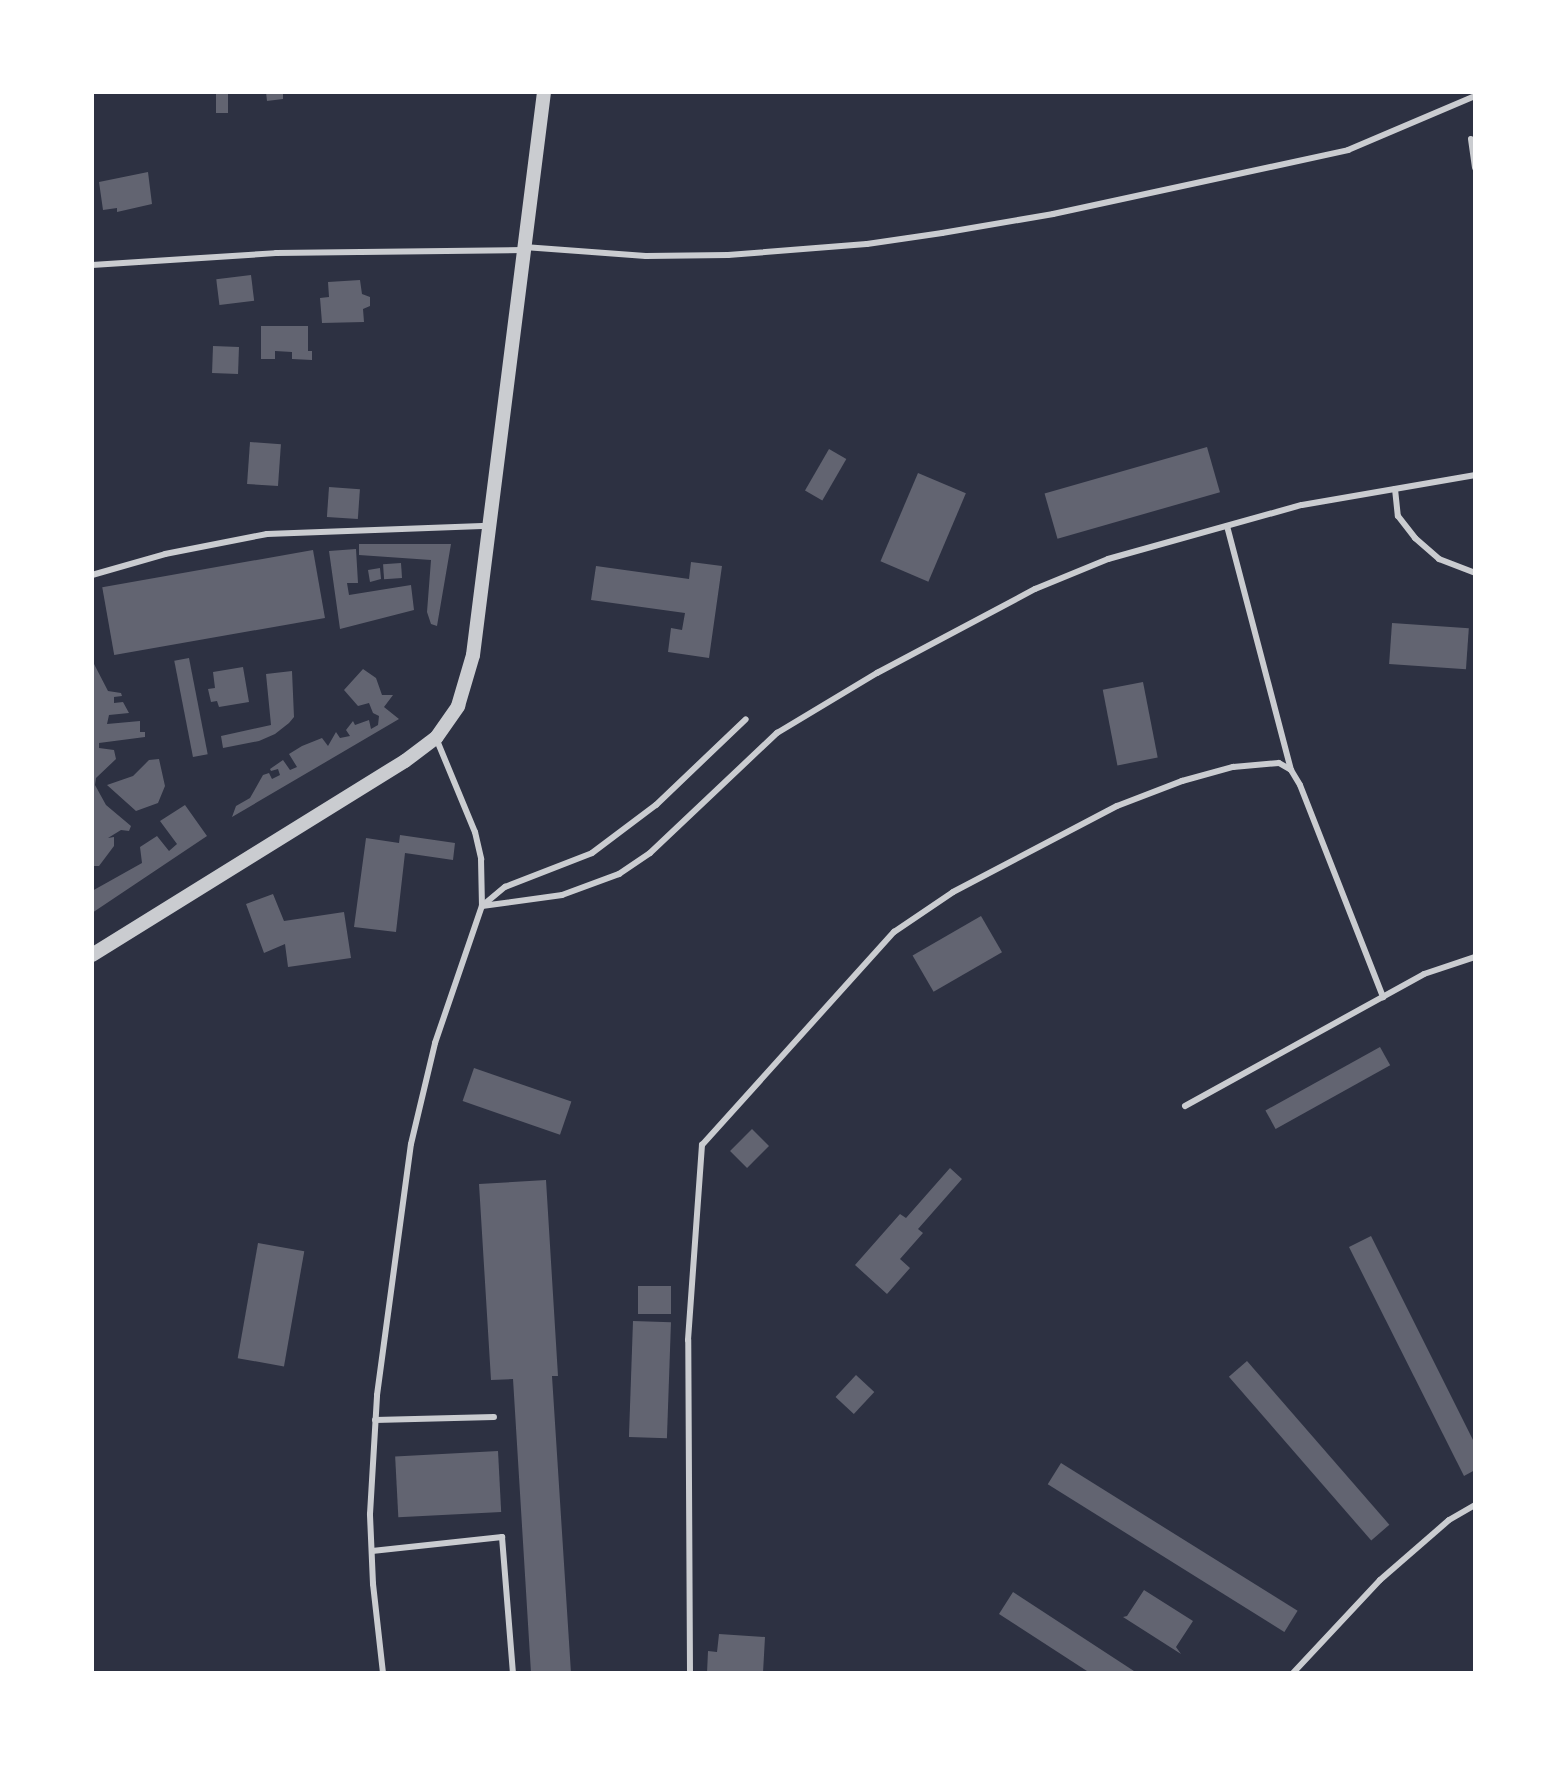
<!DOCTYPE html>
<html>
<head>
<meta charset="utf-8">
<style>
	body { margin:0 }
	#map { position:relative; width:1567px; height:1765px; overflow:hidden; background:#2d3142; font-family:Lora,serif }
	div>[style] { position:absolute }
	.building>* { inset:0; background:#626471; transform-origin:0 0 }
	.service>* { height:6px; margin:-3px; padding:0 3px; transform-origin:3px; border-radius:3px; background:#caccd0 }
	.tertiary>* { height:14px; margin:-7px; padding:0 7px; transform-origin:7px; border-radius:7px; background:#caccd0 }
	span { translate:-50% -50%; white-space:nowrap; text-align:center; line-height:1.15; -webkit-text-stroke:8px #fff; paint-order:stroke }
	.frame { position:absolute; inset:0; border:94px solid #fff; pointer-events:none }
</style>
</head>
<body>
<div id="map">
	<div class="building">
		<i style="left:216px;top:92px;width:12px;height:21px"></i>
		<i style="clip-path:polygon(266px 92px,283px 92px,283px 99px,267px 101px)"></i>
		<i style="clip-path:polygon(148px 172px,152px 204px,117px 212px,117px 208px,103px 210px,99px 182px)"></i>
		<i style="left:251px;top:275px;width:26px;height:35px;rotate:83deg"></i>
		<i style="clip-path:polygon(360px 280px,362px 294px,370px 297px,370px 306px,363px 309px,364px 322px,322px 323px,320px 298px,329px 297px,328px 282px)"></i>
		<i style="clip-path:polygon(261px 326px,308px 326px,308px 351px,312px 351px,312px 360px,292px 359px,292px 352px,275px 351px,275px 359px,261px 359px)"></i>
		<i style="left:213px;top:346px;width:26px;height:27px;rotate:2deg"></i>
		<i style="left:250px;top:442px;width:31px;height:42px;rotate:4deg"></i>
		<i style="left:1207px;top:447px;width:47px;height:169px;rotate:74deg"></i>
		<i style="left:829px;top:449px;width:20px;height:48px;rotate:30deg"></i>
		<i style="left:918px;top:473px;width:52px;height:96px;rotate:23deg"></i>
		<i style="left:329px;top:487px;width:31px;height:30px;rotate:4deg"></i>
		<i style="clip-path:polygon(359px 544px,451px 544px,437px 626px,431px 624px,427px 612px,431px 560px,359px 555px)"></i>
		<i style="clip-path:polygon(356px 549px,358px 583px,347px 583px,349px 595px,411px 585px,414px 610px,340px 629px,329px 551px)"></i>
		<i style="left:313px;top:550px;width:69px;height:214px;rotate:80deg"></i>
		<i style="clip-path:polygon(691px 562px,722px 566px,709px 658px,668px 652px,671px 628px,682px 630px,685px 613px,591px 600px,596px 566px,689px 579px)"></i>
		<i style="left:401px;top:563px;width:15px;height:18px;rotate:86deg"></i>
		<i style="clip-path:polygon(380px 568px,381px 579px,370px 582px,368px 570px)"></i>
		<i style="left:1392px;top:623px;width:77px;height:41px;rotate:4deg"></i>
		<i style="left:189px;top:658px;width:98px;height:15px;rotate:79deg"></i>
		<i style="clip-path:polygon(93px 662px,108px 691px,121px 693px,122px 696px,114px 697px,114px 703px,123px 702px,129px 713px,109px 715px,107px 724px,140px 721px,140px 732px,145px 732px,145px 737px,99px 743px,99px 748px,114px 750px,116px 759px,96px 778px,95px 785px,106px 805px,131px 826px,129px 831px,121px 830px,108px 838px,114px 837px,114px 846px,99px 866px,92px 866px)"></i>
		<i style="clip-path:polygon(243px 667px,249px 702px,219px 707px,217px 701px,211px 702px,208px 689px,215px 688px,213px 672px)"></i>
		<i style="clip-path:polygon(363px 669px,376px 678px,382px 695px,393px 695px,384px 707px,399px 719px,232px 817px,236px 806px,250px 798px,263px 775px,269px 773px,272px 779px,280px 775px,278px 769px,271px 771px,270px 769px,283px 760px,290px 770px,297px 767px,289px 754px,302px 746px,322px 738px,328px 746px,336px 732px,340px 738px,350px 736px,346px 730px,353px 721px,355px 725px,369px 720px,371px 729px,378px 725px,379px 716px,373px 713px,369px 703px,358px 706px,344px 690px)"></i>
		<i style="clip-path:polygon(292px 671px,294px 717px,289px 723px,275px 734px,259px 741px,223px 748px,221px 736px,271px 725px,266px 674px)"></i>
		<i style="left:1143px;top:682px;width:77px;height:41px;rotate:79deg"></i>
		<i style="clip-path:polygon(159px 759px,165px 786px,158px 803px,136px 811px,107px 785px,133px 776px,149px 760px)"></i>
		<i style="clip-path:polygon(185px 805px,207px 836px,92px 913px,92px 891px,142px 863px,140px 847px,157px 836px,169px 851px,177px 844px,160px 821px)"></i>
		<i style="clip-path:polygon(400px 835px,455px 843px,453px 860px,405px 853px,396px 932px,354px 927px,366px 838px,399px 843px)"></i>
		<i style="clip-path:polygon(273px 894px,284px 921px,344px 912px,351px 958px,288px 967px,285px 944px,264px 953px,246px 904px)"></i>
		<i style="left:981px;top:916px;width:42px;height:79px;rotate:60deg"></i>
		<i style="left:1380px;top:1047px;width:21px;height:131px;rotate:61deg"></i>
		<i style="left:474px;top:1068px;width:103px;height:35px;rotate:19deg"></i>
		<i style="left:752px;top:1129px;width:24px;height:31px;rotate:45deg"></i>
		<i style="clip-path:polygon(950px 1168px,962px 1179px,918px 1229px,923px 1233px,900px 1259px,910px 1268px,887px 1294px,855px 1265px,900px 1214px,906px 1218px)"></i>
		<i style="clip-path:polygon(546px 1180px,558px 1376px,552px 1376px,571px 1673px,531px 1673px,513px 1379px,491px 1380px,479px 1184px)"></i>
		<i style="clip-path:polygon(1371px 1236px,1475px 1444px,1475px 1470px,1464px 1476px,1349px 1247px)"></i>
		<i style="left:258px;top:1243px;width:47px;height:117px;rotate:10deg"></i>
		<i style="left:638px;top:1286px;width:33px;height:28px"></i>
		<i style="left:633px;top:1321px;width:38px;height:116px;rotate:2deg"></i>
		<i style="left:1247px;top:1361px;width:217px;height:24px;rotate:49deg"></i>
		<i style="left:856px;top:1375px;width:25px;height:30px;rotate:43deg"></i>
		<i style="left:498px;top:1451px;width:61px;height:103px;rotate:87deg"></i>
		<i style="left:1061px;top:1463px;width:279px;height:25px;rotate:32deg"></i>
		<i style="clip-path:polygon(1144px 1590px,1193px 1621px,1176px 1647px,1181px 1654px,1123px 1617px,1127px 1616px)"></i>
		<i style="clip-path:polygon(1013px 1592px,1137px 1673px,1090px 1673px,999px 1614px)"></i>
		<i style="clip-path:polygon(719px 1634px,765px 1637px,763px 1673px,707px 1673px,708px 1651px,717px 1652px)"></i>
	</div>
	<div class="service">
		<i style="left:1471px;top:139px;width:29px;rotate:82deg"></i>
		<i style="left:524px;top:247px;width:122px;rotate:4.2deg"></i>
		<i style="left:646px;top:256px;width:82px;rotate:-0.7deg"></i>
		<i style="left:728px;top:255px;width:139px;rotate:-4.5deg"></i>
		<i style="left:867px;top:244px;width:76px;rotate:-8.3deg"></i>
		<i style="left:942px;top:233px;width:113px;rotate:-9.7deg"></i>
		<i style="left:1053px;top:214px;width:302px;rotate:-12.2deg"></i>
		<i style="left:1348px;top:150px;width:138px;rotate:-23deg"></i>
		<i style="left:92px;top:265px;width:184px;rotate:-3.7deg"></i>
		<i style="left:276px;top:253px;width:247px;rotate:-0.7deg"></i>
		<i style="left:1395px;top:489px;width:27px;rotate:84deg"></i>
		<i style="left:1398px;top:516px;width:28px;rotate:52deg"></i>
		<i style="left:1415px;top:538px;width:32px;rotate:41deg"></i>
		<i style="left:1439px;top:559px;width:39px;rotate:21deg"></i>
		<i style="left:1227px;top:526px;width:252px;rotate:75.3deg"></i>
		<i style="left:92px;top:575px;width:76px;rotate:-16deg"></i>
		<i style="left:165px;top:554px;width:104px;rotate:-11.1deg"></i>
		<i style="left:267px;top:534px;width:222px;rotate:-2.1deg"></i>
		<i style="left:436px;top:738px;width:102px;rotate:67.5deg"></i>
		<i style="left:475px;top:832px;width:28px;rotate:77deg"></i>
		<i style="left:481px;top:859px;width:47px;rotate:88.8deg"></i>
		<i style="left:482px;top:906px;width:81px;rotate:-7.8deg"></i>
		<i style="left:562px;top:895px;width:61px;rotate:-20.2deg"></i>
		<i style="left:619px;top:874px;width:37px;rotate:-34deg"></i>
		<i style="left:650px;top:853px;width:175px;rotate:-43.4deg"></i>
		<i style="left:777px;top:733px;width:117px;rotate:-31deg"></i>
		<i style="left:877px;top:673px;width:179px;rotate:-28deg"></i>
		<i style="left:1035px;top:589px;width:79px;rotate:-22.3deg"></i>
		<i style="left:1108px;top:559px;width:201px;rotate:-15.6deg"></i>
		<i style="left:1302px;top:505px;width:176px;rotate:-9.8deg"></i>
		<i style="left:1185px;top:1106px;width:273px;rotate:-28.9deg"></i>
		<i style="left:1424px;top:974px;width:54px;rotate:-18.4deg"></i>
		<i style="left:375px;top:1420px;width:119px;rotate:-1.4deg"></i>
		<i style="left:372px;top:1551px;width:131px;rotate:-6.1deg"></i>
		<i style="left:502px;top:1537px;width:136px;rotate:85.4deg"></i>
		<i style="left:383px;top:1673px;width:90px;rotate:-96.4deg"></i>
		<i style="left:373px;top:1584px;width:70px;rotate:-92.5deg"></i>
		<i style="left:370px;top:1514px;width:119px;rotate:-86.6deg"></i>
		<i style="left:377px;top:1395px;width:253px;rotate:-82.3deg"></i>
		<i style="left:411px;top:1144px;width:104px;rotate:-76.6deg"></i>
		<i style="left:435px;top:1043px;width:145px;rotate:-71.1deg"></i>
		<i style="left:482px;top:906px;width:30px;rotate:-40deg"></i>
		<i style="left:505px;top:887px;width:93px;rotate:-21.3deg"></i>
		<i style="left:592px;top:853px;width:80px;rotate:-36.9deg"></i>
		<i style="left:656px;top:805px;width:124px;rotate:-43.7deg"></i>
		<i style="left:690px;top:1673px;width:333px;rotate:-90.3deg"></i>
		<i style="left:688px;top:1340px;width:196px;rotate:-85.9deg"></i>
		<i style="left:702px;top:1145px;width:287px;rotate:-48deg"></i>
		<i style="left:894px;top:932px;width:71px;rotate:-34.1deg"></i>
		<i style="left:953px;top:892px;width:185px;rotate:-27.7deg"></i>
		<i style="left:1117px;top:806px;width:70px;rotate:-21deg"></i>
		<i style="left:1182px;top:781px;width:53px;rotate:-15.4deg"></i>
		<i style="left:1233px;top:767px;width:46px;rotate:-5deg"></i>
		<i style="left:1279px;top:763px;width:14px;rotate:30deg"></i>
		<i style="left:1291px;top:770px;width:17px;rotate:59deg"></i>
		<i style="left:1300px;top:785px;width:228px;rotate:68.6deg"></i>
		<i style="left:1293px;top:1673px;width:127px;rotate:-46.9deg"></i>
		<i style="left:1380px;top:1580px;width:91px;rotate:-41deg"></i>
		<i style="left:1449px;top:1520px;width:30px;rotate:-30deg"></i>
	</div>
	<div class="tertiary">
		<i style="left:92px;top:955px;width:368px;rotate:-31.8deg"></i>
		<i style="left:405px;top:761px;width:39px;rotate:-37deg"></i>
		<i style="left:436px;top:738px;width:39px;rotate:-55deg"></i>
		<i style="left:458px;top:706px;width:53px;rotate:-73.6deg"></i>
		<i style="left:473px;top:655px;width:567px;rotate:-82.81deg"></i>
	</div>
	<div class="frame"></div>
</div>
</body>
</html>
